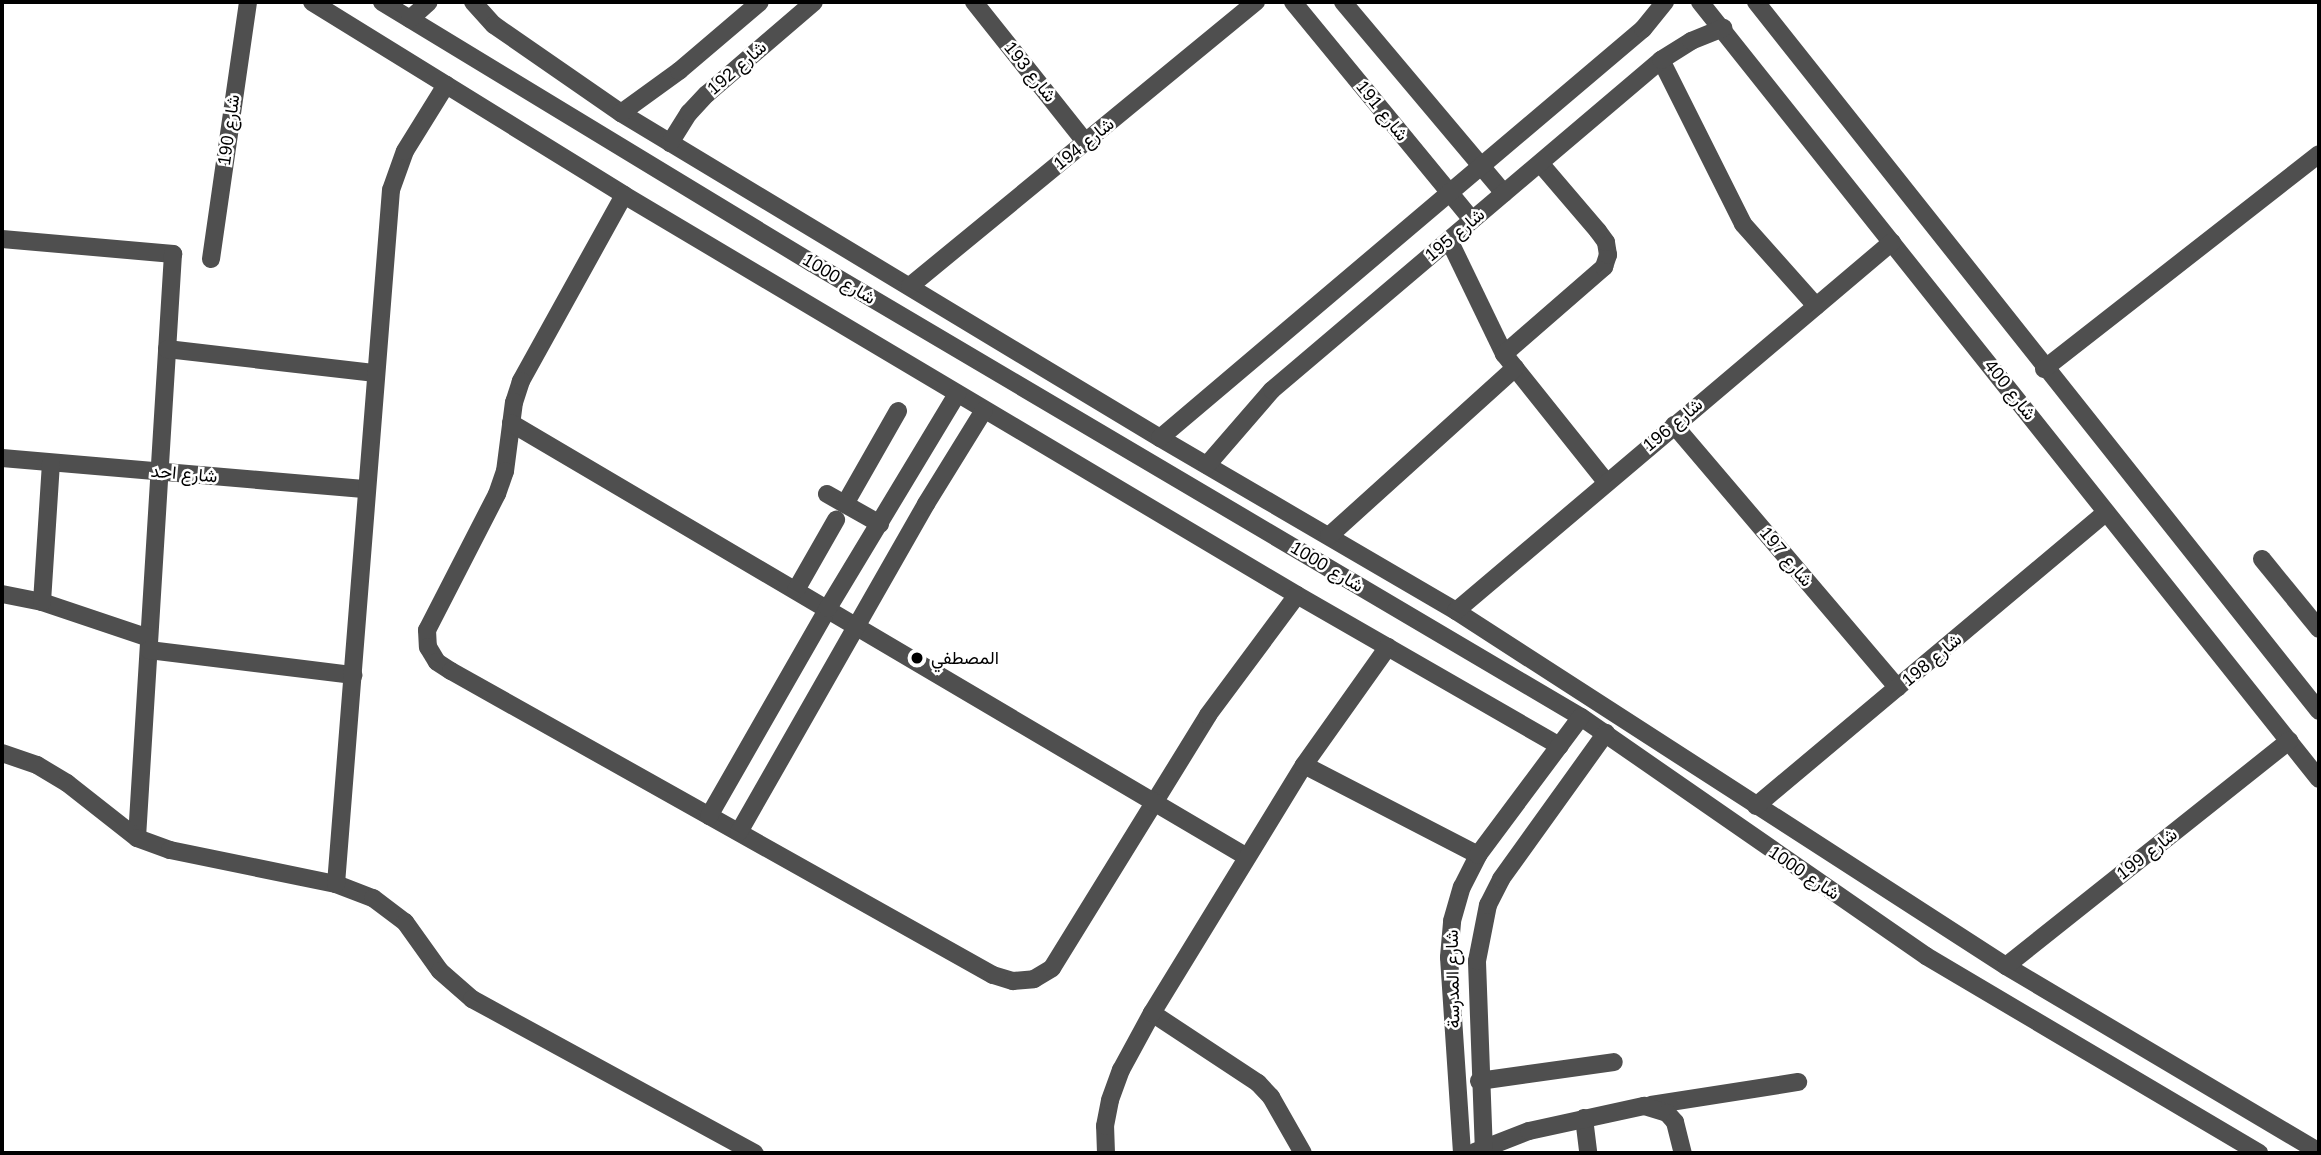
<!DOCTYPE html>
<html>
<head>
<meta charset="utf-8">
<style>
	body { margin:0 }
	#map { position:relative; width:2321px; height:1155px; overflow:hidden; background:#fff; font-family:Arial,Vazirmatn,sans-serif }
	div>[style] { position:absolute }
	.minor>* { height:18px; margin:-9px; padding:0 9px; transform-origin:9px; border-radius:9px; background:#4f4f4f }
	.dots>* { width:19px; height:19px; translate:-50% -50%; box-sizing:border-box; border:4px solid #fff; border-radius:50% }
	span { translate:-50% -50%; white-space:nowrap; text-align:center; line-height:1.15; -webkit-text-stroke:5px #fff; paint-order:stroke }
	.street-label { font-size:18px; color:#000 }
	.poi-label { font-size:18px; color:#000 }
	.left { translate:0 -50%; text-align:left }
	.frame { position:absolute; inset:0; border:4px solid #000; pointer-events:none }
</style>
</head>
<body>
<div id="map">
	<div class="minor">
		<i style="left:312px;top:2px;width:367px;rotate:31.7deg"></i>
		<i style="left:624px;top:195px;width:783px;rotate:30.73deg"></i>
		<i style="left:1297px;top:595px;width:303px;rotate:29.9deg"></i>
		<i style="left:382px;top:2px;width:503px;rotate:31.26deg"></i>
		<i style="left:812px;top:263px;width:893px;rotate:30.56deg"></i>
		<i style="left:1581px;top:717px;width:420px;rotate:34.7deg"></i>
		<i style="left:1926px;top:956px;width:387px;rotate:30.6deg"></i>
		<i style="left:473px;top:2px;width:31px;rotate:48deg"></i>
		<i style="left:494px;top:25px;width:155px;rotate:34.7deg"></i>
		<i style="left:621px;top:113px;width:629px;rotate:31.09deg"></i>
		<i style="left:1160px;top:438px;width:343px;rotate:30.3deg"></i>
		<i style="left:1456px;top:611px;width:655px;rotate:32.84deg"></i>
		<i style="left:2006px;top:966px;width:364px;rotate:30.7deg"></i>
		<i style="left:974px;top:2px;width:180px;rotate:51.5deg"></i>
		<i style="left:1293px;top:2px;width:282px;rotate:50.6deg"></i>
		<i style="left:1343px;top:2px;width:250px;rotate:49.9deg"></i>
		<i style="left:1700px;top:2px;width:993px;rotate:51.46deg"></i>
		<i style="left:1756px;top:2px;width:905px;rotate:51.55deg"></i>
		<i style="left:410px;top:19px;width:25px;rotate:-42deg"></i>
		<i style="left:1661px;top:60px;width:183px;rotate:63.4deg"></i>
		<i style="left:1743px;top:224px;width:110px;rotate:48.3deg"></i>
		<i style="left:621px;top:113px;width:72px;rotate:-35.9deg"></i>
		<i style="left:679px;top:71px;width:106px;rotate:-40.4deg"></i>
		<i style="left:670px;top:143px;width:36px;rotate:-58deg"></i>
		<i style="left:689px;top:113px;width:26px;rotate:-47deg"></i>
		<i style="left:707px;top:94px;width:141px;rotate:-40.7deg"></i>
		<i style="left:624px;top:195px;width:213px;rotate:119deg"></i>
		<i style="left:521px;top:381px;width:22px;rotate:108deg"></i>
		<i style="left:514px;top:402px;width:70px;rotate:97.4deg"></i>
		<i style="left:505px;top:471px;width:24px;rotate:109deg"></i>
		<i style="left:497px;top:494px;width:153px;rotate:117.2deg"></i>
		<i style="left:427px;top:630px;width:17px;rotate:87deg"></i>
		<i style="left:428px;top:647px;width:17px;rotate:59deg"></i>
		<i style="left:437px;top:662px;width:17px;rotate:33deg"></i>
		<i style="left:451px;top:671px;width:621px;rotate:29.29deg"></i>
		<i style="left:993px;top:975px;width:21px;rotate:17deg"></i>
		<i style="left:1013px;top:981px;width:21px;rotate:-5deg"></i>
		<i style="left:1034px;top:979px;width:21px;rotate:-31deg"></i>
		<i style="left:1052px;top:968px;width:297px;rotate:-58.3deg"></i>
		<i style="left:1208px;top:715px;width:149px;rotate:-53.4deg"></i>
		<i style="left:2px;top:239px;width:172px;rotate:5deg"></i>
		<i style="left:173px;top:254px;width:585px;rotate:93.53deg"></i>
		<i style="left:1449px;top:240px;width:127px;rotate:64.2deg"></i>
		<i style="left:1504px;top:354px;width:164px;rotate:51.4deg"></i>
		<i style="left:211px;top:259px;width:260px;rotate:-81.8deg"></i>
		<i style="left:910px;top:286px;width:448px;rotate:-39.4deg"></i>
		<i style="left:167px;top:349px;width:210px;rotate:6.6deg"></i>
		<i style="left:1504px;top:354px;width:133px;rotate:-41deg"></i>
		<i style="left:1604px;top:267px;width:13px;rotate:-72deg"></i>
		<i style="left:1608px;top:255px;width:13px;rotate:-99deg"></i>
		<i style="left:1606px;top:242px;width:14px;rotate:-126deg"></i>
		<i style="left:1598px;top:231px;width:89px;rotate:-130.5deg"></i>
		<i style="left:2044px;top:369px;width:349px;rotate:-38deg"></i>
		<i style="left:511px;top:423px;width:854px;rotate:30.53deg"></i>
		<i style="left:1674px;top:425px;width:345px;rotate:49.6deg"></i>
		<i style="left:1160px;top:438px;width:633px;rotate:-40.26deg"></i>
		<i style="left:1643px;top:29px;width:35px;rotate:-51deg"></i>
		<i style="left:2px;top:458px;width:366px;rotate:4.9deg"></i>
		<i style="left:1207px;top:465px;width:99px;rotate:-49.1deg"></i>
		<i style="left:1272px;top:390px;width:510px;rotate:-40.31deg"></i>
		<i style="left:1661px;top:60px;width:36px;rotate:-32deg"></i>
		<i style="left:1691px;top:41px;width:35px;rotate:-22deg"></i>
		<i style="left:827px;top:494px;width:61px;rotate:29.5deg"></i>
		<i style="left:845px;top:504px;width:107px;rotate:-60.3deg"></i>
		<i style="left:1329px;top:536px;width:251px;rotate:-42.1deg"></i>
		<i style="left:2262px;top:559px;width:90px;rotate:50.8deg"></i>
		<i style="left:796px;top:590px;width:81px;rotate:-60.3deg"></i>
		<i style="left:2px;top:594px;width:41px;rotate:11.3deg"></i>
		<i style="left:42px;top:602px;width:113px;rotate:18.6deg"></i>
		<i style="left:42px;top:602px;width:139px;rotate:-86.3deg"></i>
		<i style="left:1456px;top:611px;width:571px;rotate:-40.24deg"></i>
		<i style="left:149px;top:650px;width:206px;rotate:7deg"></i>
		<i style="left:2px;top:753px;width:37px;rotate:19deg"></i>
		<i style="left:37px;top:765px;width:35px;rotate:31deg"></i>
		<i style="left:67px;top:783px;width:89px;rotate:38.2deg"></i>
		<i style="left:137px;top:838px;width:35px;rotate:20deg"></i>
		<i style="left:170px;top:850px;width:169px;rotate:11.6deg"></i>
		<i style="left:336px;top:884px;width:40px;rotate:21deg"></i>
		<i style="left:373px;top:898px;width:40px;rotate:37deg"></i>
		<i style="left:405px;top:922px;width:60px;rotate:54.5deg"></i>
		<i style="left:440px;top:971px;width:43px;rotate:41.2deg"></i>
		<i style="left:472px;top:999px;width:322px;rotate:28.6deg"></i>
		<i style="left:1304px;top:765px;width:196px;rotate:27.3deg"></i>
		<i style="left:1756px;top:806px;width:457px;rotate:-40deg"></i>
		<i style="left:709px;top:816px;width:240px;rotate:-60.2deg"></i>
		<i style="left:828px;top:608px;width:250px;rotate:-58.9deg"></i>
		<i style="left:739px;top:832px;width:378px;rotate:-60.3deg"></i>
		<i style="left:926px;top:504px;width:110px;rotate:-58.3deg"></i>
		<i style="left:336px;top:884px;width:696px;rotate:-85.47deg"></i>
		<i style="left:391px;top:190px;width:41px;rotate:-70.3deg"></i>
		<i style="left:405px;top:151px;width:78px;rotate:-58.2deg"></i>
		<i style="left:2006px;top:966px;width:362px;rotate:-38.5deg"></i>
		<i style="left:1152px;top:1013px;width:127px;rotate:33.4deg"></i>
		<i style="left:1258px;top:1083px;width:19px;rotate:47deg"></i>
		<i style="left:1271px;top:1097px;width:64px;rotate:60.3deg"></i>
		<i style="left:1479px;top:1081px;width:136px;rotate:-8deg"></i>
		<i style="left:1651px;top:1105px;width:149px;rotate:-8.9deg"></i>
		<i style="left:1584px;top:1118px;width:35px;rotate:83deg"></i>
		<i style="left:1475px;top:1152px;width:58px;rotate:-21.3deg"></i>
		<i style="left:1529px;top:1131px;width:118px;rotate:-12.3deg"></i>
		<i style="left:1644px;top:1106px;width:24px;rotate:17deg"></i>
		<i style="left:1667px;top:1113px;width:12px;rotate:48deg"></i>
		<i style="left:1675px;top:1122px;width:32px;rotate:76deg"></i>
		<i style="left:1106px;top:1153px;width:27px;rotate:-92deg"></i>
		<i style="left:1105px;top:1126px;width:26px;rotate:-79deg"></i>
		<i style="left:1110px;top:1100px;width:32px;rotate:-70deg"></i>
		<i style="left:1121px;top:1070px;width:65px;rotate:-61.5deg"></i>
		<i style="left:1152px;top:1013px;width:291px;rotate:-58.5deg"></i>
		<i style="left:1304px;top:765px;width:145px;rotate:-54.6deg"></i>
		<i style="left:1462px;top:1153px;width:196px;rotate:-93.8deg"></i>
		<i style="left:1449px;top:957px;width:36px;rotate:-85deg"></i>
		<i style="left:1452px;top:921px;width:35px;rotate:-74deg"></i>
		<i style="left:1462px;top:887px;width:36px;rotate:-63deg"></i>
		<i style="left:1478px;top:855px;width:172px;rotate:-53.3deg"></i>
		<i style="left:1484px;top:1153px;width:192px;rotate:-92.1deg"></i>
		<i style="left:1477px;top:961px;width:57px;rotate:-78.9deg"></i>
		<i style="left:1488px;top:905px;width:29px;rotate:-63deg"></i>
		<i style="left:1501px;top:879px;width:180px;rotate:-54.3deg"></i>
	</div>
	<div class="dots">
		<i style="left:917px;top:658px;background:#000"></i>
	</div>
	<div class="street-label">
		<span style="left:737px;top:68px;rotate:-41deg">شارع 192</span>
		<span style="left:1030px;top:72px;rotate:51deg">شارع 193</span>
		<span style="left:1382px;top:111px;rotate:51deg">شارع 191</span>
		<span style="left:229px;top:130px;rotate:-82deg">شارع 190</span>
		<span style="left:1084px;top:144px;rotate:-39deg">شارع 194</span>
		<span style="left:1455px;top:235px;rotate:-40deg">شارع 195</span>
		<span style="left:839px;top:279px;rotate:31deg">شارع 1000</span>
		<span style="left:2010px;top:390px;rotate:52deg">شارع 400</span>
		<span style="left:1673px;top:425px;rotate:-40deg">شارع 196</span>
		<span style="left:184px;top:474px;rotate:5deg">شارع احد</span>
		<span style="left:1786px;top:557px;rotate:50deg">شارع 197</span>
		<span style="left:1327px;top:567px;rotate:31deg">شارع 1000</span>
		<span style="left:1932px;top:660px;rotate:-40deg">شارع 198</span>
		<span style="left:2147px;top:854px;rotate:-38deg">شارع 199</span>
		<span style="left:1804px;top:873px;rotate:34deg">شارع 1000</span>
		<span style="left:1453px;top:979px;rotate:-91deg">شارع المدرسة</span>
	</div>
	<div class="poi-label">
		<span class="left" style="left:931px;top:658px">المصطفي</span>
	</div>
	<div class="frame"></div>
</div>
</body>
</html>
